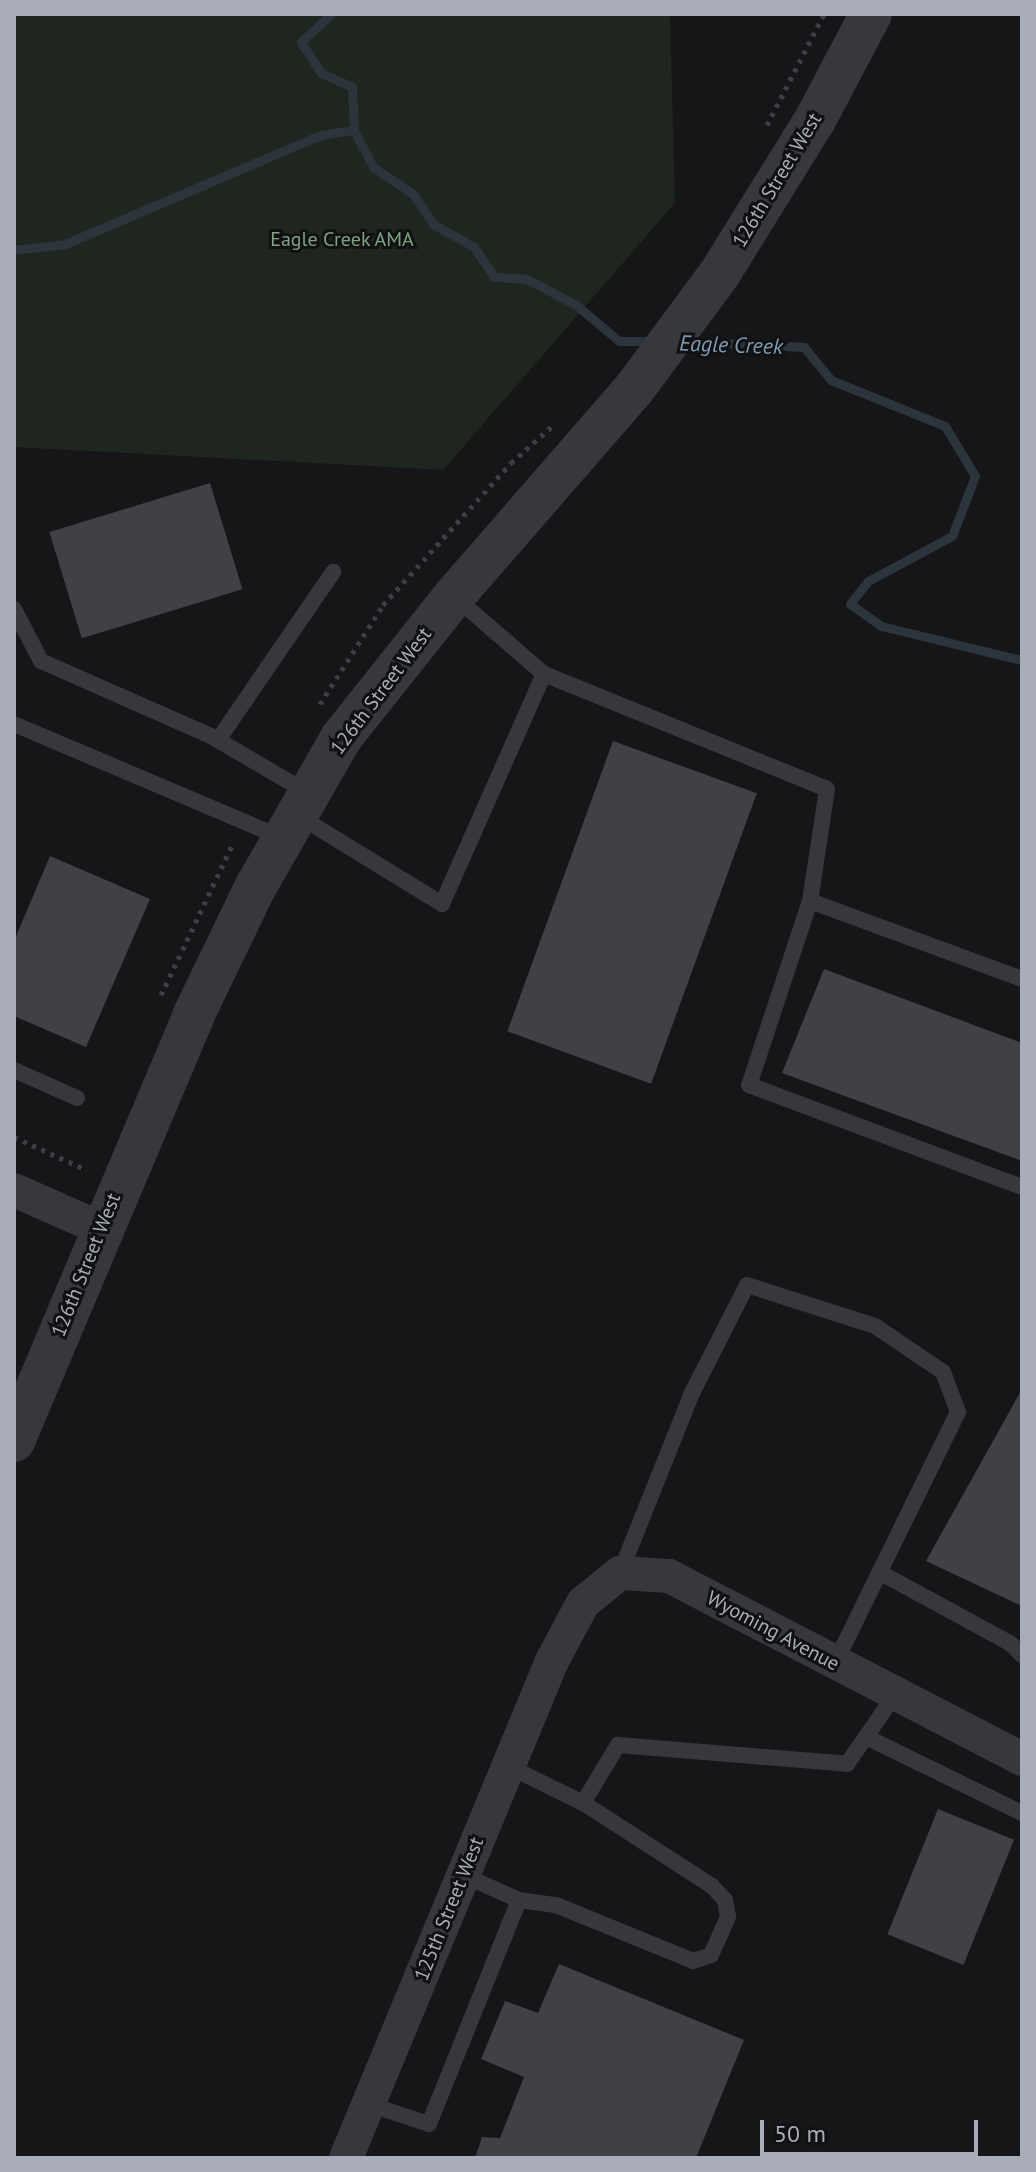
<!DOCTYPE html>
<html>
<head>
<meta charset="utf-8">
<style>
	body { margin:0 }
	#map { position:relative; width:1036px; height:2172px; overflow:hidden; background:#161618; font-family:"PT Sans",sans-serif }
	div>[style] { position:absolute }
	.green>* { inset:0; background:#1e261f }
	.stream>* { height:9px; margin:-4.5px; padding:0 4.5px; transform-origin:4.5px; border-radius:4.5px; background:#2c353c }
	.building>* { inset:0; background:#404145; transform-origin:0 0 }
	.path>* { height:5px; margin-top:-2.5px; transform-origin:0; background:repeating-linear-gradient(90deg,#3d3f44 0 4px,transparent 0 10px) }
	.service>* { height:16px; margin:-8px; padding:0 8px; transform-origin:8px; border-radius:8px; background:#37383d }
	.minor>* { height:34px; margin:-17px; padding:0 17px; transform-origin:17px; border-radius:17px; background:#37383d }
	.tertiary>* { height:42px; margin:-21px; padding:0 21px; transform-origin:21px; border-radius:21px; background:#37383d }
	span { translate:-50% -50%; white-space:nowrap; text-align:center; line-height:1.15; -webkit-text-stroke:6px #111113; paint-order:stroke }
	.street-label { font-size:20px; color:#a8adb8 }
	.park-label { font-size:20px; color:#7fa381 }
	.water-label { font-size:22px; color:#7f9bb3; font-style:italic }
	.frame { position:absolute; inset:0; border:16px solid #a8adb8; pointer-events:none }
	.scale { position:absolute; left:760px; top:2120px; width:218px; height:36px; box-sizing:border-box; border:4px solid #a8adb8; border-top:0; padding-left:10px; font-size:24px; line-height:28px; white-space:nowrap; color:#a8adb8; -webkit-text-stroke:6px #111113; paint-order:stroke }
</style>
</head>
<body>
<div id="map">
	<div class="green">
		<i style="clip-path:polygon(14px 14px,670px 14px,675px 203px,443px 470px,14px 447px)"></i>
	</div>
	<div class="stream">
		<i style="left:331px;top:14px;width:41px;rotate:137deg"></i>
		<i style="left:301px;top:42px;width:37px;rotate:57deg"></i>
		<i style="left:321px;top:73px;width:34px;rotate:24deg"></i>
		<i style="left:352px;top:87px;width:43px;rotate:87.3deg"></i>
		<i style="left:354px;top:130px;width:42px;rotate:62.8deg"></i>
		<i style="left:373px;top:167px;width:48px;rotate:34deg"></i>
		<i style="left:413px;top:194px;width:36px;rotate:56deg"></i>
		<i style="left:433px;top:224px;width:47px;rotate:29.3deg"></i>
		<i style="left:474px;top:247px;width:36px;rotate:56deg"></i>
		<i style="left:494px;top:277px;width:33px;rotate:3deg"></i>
		<i style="left:527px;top:279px;width:55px;rotate:28deg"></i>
		<i style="left:576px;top:305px;width:56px;rotate:39.9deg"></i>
		<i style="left:619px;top:341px;width:36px"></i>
		<i style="left:14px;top:250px;width:51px;rotate:-6.7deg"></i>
		<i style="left:65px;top:244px;width:278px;rotate:-23.1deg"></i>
		<i style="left:321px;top:135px;width:33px;rotate:-9deg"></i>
		<i style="left:686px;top:341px;width:118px;rotate:2.9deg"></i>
		<i style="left:804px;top:347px;width:43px;rotate:50.7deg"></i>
		<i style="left:831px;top:380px;width:123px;rotate:22deg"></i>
		<i style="left:945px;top:426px;width:58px;rotate:59deg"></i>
		<i style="left:975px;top:476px;width:64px;rotate:111deg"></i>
		<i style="left:952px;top:536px;width:95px;rotate:151.8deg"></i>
		<i style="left:868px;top:581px;width:29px;rotate:128deg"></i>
		<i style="left:850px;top:604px;width:38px;rotate:35deg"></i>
		<i style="left:881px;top:626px;width:145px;rotate:13.6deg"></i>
	</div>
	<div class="building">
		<i style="left:210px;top:483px;width:111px;height:168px;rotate:73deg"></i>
		<i style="left:613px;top:741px;width:153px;height:309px;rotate:20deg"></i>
		<i style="clip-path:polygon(50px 856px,150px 899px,86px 1047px,14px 1016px,14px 941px)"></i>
		<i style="clip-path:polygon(824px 969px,1022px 1043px,1022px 1161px,782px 1073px)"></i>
		<i style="clip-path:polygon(1022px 1389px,1022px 1606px,926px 1561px)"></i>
		<i style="left:938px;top:1809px;width:82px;height:135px;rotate:22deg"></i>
		<i style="clip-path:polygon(559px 1964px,744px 2040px,696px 2158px,475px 2158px,482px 2137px,500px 2138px,524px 2077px,481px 2059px,505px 2001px,538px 2013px)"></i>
	</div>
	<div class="path">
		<i style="left:767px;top:125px;width:125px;rotate:-62.8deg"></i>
		<i style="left:320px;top:704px;width:117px;rotate:-57.5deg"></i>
		<i style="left:383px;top:605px;width:191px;rotate:-48deg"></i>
		<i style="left:511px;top:463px;width:54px;rotate:-42deg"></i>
		<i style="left:161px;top:995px;width:170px;rotate:-64.6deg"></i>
		<i style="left:14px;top:1137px;width:80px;rotate:24.3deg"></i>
	</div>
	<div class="service">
		<i style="left:455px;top:597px;width:118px;rotate:40.9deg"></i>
		<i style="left:544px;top:674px;width:305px;rotate:22.1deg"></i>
		<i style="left:827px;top:789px;width:113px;rotate:98.6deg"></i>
		<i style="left:810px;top:901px;width:194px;rotate:108.3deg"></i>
		<i style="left:749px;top:1085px;width:291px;rotate:20.5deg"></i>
		<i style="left:14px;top:609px;width:59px;rotate:62.6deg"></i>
		<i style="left:41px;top:661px;width:186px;rotate:23.8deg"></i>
		<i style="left:211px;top:736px;width:113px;rotate:30.4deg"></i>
		<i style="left:14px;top:724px;width:291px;rotate:23deg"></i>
		<i style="left:218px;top:740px;width:204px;rotate:-55.6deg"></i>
		<i style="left:297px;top:815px;width:170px;rotate:31.5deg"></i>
		<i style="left:442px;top:904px;width:252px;rotate:-66.1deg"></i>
		<i style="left:810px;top:901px;width:226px;rotate:20.2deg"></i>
		<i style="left:14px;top:1070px;width:69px;rotate:24deg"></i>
		<i style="left:620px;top:1573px;width:194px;rotate:-68.2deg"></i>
		<i style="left:692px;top:1393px;width:121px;rotate:-63deg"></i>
		<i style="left:747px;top:1285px;width:134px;rotate:17.8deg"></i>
		<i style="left:875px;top:1326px;width:82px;rotate:34.1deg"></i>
		<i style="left:943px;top:1372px;width:43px;rotate:69.4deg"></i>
		<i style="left:958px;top:1412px;width:280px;rotate:116.1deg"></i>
		<i style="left:881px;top:1573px;width:148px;rotate:28.6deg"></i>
		<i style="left:1011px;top:1644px;width:16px;rotate:45deg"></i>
		<i style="left:866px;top:1737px;width:174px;rotate:26deg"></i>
		<i style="left:508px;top:1766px;width:84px;rotate:26.3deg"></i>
		<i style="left:583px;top:1803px;width:68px;rotate:-58.9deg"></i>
		<i style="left:618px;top:1745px;width:230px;rotate:4.7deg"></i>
		<i style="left:847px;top:1764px;width:84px;rotate:-55.2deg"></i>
		<i style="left:519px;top:1900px;width:37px;rotate:8deg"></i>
		<i style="left:556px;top:1905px;width:148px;rotate:22.2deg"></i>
		<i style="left:693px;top:1961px;width:19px;rotate:-18deg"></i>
		<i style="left:711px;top:1955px;width:42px;rotate:-65.9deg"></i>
		<i style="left:728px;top:1917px;width:17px;rotate:-100deg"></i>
		<i style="left:725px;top:1900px;width:19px;rotate:-133deg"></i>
		<i style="left:712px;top:1886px;width:153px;rotate:-147.2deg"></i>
		<i style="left:368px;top:2104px;width:64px;rotate:18.2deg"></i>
		<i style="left:429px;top:2124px;width:241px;rotate:-68.1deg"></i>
		<i style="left:519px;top:1900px;width:61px;rotate:-155.9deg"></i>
	</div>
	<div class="minor">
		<i style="left:14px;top:1190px;width:94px;rotate:23.8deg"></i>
		<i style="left:346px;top:2158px;width:538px;rotate:-67.49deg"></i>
		<i style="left:552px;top:1661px;width:66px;rotate:-61.9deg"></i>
		<i style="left:583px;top:1603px;width:48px;rotate:-39deg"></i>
		<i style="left:620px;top:1573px;width:49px;rotate:3.5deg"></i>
		<i style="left:669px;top:1576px;width:398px;rotate:27.4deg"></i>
	</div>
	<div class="tertiary">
		<i style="left:14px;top:1441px;width:463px;rotate:-67.1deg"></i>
		<i style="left:194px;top:1014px;width:142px;rotate:-64.2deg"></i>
		<i style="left:256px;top:886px;width:171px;rotate:-60.1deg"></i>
		<i style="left:341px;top:738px;width:181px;rotate:-51.5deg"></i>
		<i style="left:454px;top:596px;width:274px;rotate:-49deg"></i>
		<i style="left:634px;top:389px;width:144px;rotate:-53.4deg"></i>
		<i style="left:720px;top:273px;width:180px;rotate:-58.2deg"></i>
		<i style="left:815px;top:120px;width:120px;rotate:-62.2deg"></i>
	</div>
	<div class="street-label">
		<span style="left:777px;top:180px;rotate:-59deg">126th Street West</span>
		<span style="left:381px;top:691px;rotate:-53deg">126th Street West</span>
		<span style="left:86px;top:1265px;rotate:-68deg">126th Street West</span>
		<span style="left:773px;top:1631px;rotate:28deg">Wyoming Avenue</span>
		<span style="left:449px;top:1909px;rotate:-68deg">125th Street West</span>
	</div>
	<div class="park-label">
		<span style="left:342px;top:239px">Eagle Creek AMA</span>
	</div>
	<div class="water-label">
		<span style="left:731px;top:345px;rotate:2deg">Eagle Creek</span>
	</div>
	<div class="frame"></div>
	<div class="scale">50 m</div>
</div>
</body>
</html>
